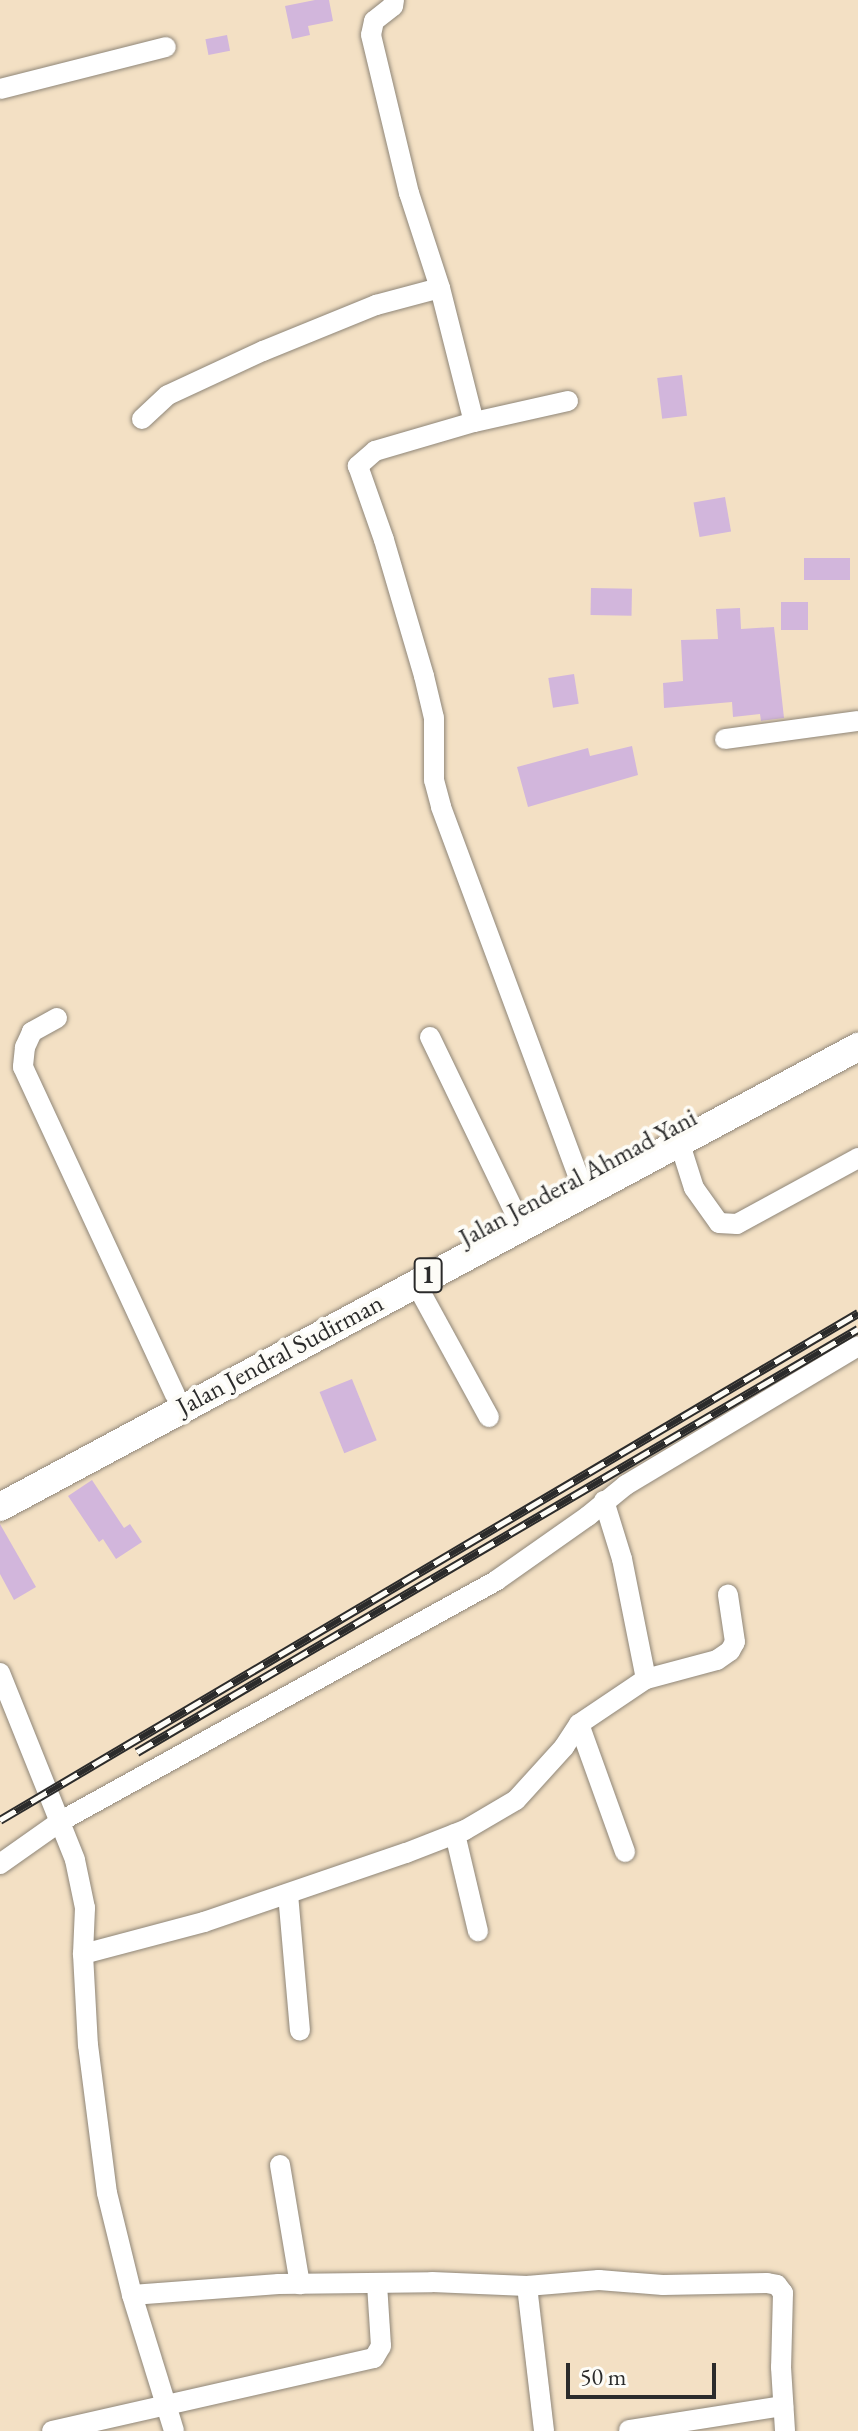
<!DOCTYPE html>
<html>
<head>
<meta charset="utf-8">
<style>
	body { margin:0 }
	#map { position:relative; width:858px; height:2431px; overflow:hidden; background:#f3e0c4; font-family:"EB Garamond",serif }
	div>[style] { position:absolute }
	.building>* { inset:0; background:#d2b6dc; transform-origin:0 0 }
	.roads { filter:drop-shadow(0 0 2px #8f8678) drop-shadow(0 0 2px #8f8678) }
	.minor>* { height:20px; margin:-10px; padding:0 10px; transform-origin:10px; border-radius:10px; background:#fff }
	.highway>* { height:28px; margin:-14px; padding:0 14px; transform-origin:14px; border-radius:14px; background:#fff }
	.rail>* { height:9px; margin-top:-4.5px; transform-origin:0; background:repeating-linear-gradient(90deg,#fdfcf7 0 18px,#2b2b2b 0 36px); box-sizing:border-box; border-block:2px solid #2b2b2b }
	span { translate:-50% -50%; white-space:nowrap; text-align:center; line-height:1.15; -webkit-text-stroke:8px #fdfcf7; paint-order:stroke }
	.shield-label span { padding:2px 6px; background:#fdfcf7; border:2px solid; border-radius:6px; -webkit-text-stroke-width:0 }
	.shield-label { font-size:24px; color:#2b2b2b; font-weight:700 }
	.street-label { font-size:26px; color:#2b2b2b }
	.scale { position:absolute; left:566px; top:2363px; width:150px; height:36px; box-sizing:border-box; border:4px solid #2b2b2b; border-top:0; padding-left:10px; font-size:24px; line-height:28px; white-space:nowrap; color:#2b2b2b; -webkit-text-stroke:6px #fdfcf7; paint-order:stroke }
</style>
</head>
<body>
<div id="map">
	<div class="building">
		<i style="clip-path:polygon(315px 0,329px 0,333px 21px,308px 26px,310px 35px,292px 39px,285px 6px)"></i>
		<i style="left:227px;top:35px;width:16px;height:22px;rotate:79deg"></i>
		<i style="left:682px;top:375px;width:41px;height:25px;rotate:83deg"></i>
		<i style="left:725px;top:497px;width:35px;height:32px;rotate:80deg"></i>
		<i style="left:804px;top:558px;width:46px;height:22px"></i>
		<i style="left:591px;top:588px;width:41px;height:27px;rotate:1deg"></i>
		<i style="left:808px;top:602px;width:28px;height:27px;rotate:90deg"></i>
		<i style="clip-path:polygon(740px 608px,741px 629px,774px 627px,784px 718px,761px 721px,760px 714px,733px 717px,732px 702px,664px 708px,663px 683px,683px 681px,681px 640px,718px 639px,716px 609px)"></i>
		<i style="left:574px;top:674px;width:30px;height:26px;rotate:81deg"></i>
		<i style="clip-path:polygon(632px 746px,638px 775px,528px 807px,517px 767px,588px 748px,590px 756px)"></i>
		<i style="left:352px;top:1379px;width:66px;height:35px;rotate:68deg"></i>
		<i style="clip-path:polygon(92px 1480px,124px 1528px,130px 1524px,142px 1542px,116px 1559px,103px 1539px,99px 1542px,68px 1496px)"></i>
		<i style="clip-path:polygon(0 1524px,36px 1587px,14px 1600px,0 1574px)"></i>
	</div>
	<div class="roads">
		<div class="minor">
			<i style="left:394px;top:0;width:6px;rotate:99deg"></i>
			<i style="left:393px;top:6px;width:24px;rotate:142deg"></i>
			<i style="left:374px;top:21px;width:14px;rotate:102deg"></i>
			<i style="left:371px;top:35px;width:163px;rotate:76.5deg"></i>
			<i style="left:409px;top:193px;width:100px;rotate:71.9deg"></i>
			<i style="left:440px;top:288px;width:138px;rotate:75.8deg"></i>
			<i style="left:0;top:89px;width:171px;rotate:-14.2deg"></i>
			<i style="left:568px;top:401px;width:96px;rotate:167.4deg"></i>
			<i style="left:474px;top:422px;width:103px;rotate:163.7deg"></i>
			<i style="left:375px;top:451px;width:23px;rotate:139deg"></i>
			<i style="left:358px;top:466px;width:78px;rotate:70.6deg"></i>
			<i style="left:384px;top:540px;width:142px;rotate:73.6deg"></i>
			<i style="left:424px;top:676px;width:43px;rotate:76.6deg"></i>
			<i style="left:434px;top:718px;width:62px;rotate:90deg"></i>
			<i style="left:434px;top:780px;width:28px;rotate:75deg"></i>
			<i style="left:441px;top:807px;width:396px;rotate:69.6deg"></i>
			<i style="left:142px;top:419px;width:35px;rotate:-43deg"></i>
			<i style="left:168px;top:395px;width:105px;rotate:-24.9deg"></i>
			<i style="left:263px;top:351px;width:122px;rotate:-22.2deg"></i>
			<i style="left:376px;top:305px;width:66px;rotate:-14.9deg"></i>
			<i style="left:725px;top:739px;width:134px;rotate:-7.7deg"></i>
			<i style="left:57px;top:1018px;width:29px;rotate:151deg"></i>
			<i style="left:32px;top:1032px;width:17px;rotate:115deg"></i>
			<i style="left:25px;top:1047px;width:20px;rotate:96deg"></i>
			<i style="left:23px;top:1067px;width:361px;rotate:65.1deg"></i>
			<i style="left:430px;top:1037px;width:195px;rotate:64.2deg"></i>
			<i style="left:679px;top:1141px;width:49px;rotate:72.3deg"></i>
			<i style="left:694px;top:1188px;width:43px;rotate:54.5deg"></i>
			<i style="left:719px;top:1223px;width:18px;rotate:3deg"></i>
			<i style="left:737px;top:1224px;width:138px;rotate:-28.6deg"></i>
			<i style="left:415px;top:1282px;width:154px;rotate:61.3deg"></i>
			<i style="left:0;top:1673px;width:201px;rotate:68.1deg"></i>
			<i style="left:75px;top:1860px;width:49px;rotate:78.2deg"></i>
			<i style="left:85px;top:1908px;width:46px;rotate:92.5deg"></i>
			<i style="left:83px;top:1954px;width:91px;rotate:86.9deg"></i>
			<i style="left:88px;top:2045px;width:149px;rotate:82.7deg"></i>
			<i style="left:107px;top:2193px;width:105px;rotate:76.2deg"></i>
			<i style="left:132px;top:2295px;width:142px;rotate:72.8deg"></i>
			<i style="left:646px;top:1679px;width:73px;rotate:-15deg"></i>
			<i style="left:717px;top:1660px;width:16px;rotate:-35deg"></i>
			<i style="left:730px;top:1651px;width:10px;rotate:-61deg"></i>
			<i style="left:735px;top:1642px;width:48px;rotate:-98.5deg"></i>
			<i style="left:579px;top:1724px;width:136px;rotate:70.2deg"></i>
			<i style="left:455px;top:1834px;width:100px;rotate:76.7deg"></i>
			<i style="left:0;top:1864px;width:75px;rotate:-35.2deg"></i>
			<i style="left:61px;top:1821px;width:498px;rotate:-28.9deg"></i>
			<i style="left:497px;top:1580px;width:111px;rotate:-35.1deg"></i>
			<i style="left:588px;top:1516px;width:49px;rotate:-39.2deg"></i>
			<i style="left:626px;top:1485px;width:270px;rotate:-30.9deg"></i>
			<i style="left:288px;top:1894px;width:137px;rotate:85deg"></i>
			<i style="left:83px;top:1954px;width:125px;rotate:-14.8deg"></i>
			<i style="left:204px;top:1922px;width:213px;rotate:-18.9deg"></i>
			<i style="left:406px;top:1853px;width:63px;rotate:-21.3deg"></i>
			<i style="left:465px;top:1830px;width:59px;rotate:-30.5deg"></i>
			<i style="left:516px;top:1800px;width:72px;rotate:-47.8deg"></i>
			<i style="left:564px;top:1747px;width:27px;rotate:-57deg"></i>
			<i style="left:579px;top:1724px;width:81px;rotate:-33.9deg"></i>
			<i style="left:646px;top:1679px;width:122px;rotate:-101.3deg"></i>
			<i style="left:622px;top:1559px;width:61px;rotate:-107.2deg"></i>
			<i style="left:280px;top:2165px;width:121px;rotate:80.5deg"></i>
			<i style="left:527px;top:2286px;width:146px;rotate:83.3deg"></i>
			<i style="left:132px;top:2295px;width:147px;rotate:-4.3deg"></i>
			<i style="left:279px;top:2284px;width:153px;rotate:-0.7deg"></i>
			<i style="left:432px;top:2282px;width:95px;rotate:2.4deg"></i>
			<i style="left:527px;top:2286px;width:72px;rotate:-4.8deg"></i>
			<i style="left:599px;top:2280px;width:64px;rotate:4.5deg"></i>
			<i style="left:663px;top:2285px;width:104px;rotate:-1.1deg"></i>
			<i style="left:767px;top:2283px;width:10px;rotate:11deg"></i>
			<i style="left:777px;top:2285px;width:10px;rotate:53deg"></i>
			<i style="left:783px;top:2293px;width:74px;rotate:91.5deg"></i>
			<i style="left:781px;top:2367px;width:64px;rotate:86.4deg"></i>
			<i style="left:629px;top:2430px;width:156px;rotate:-8.9deg"></i>
			<i style="left:52px;top:2431px;width:330px;rotate:-12.8deg"></i>
			<i style="left:374px;top:2358px;width:14px;rotate:-60deg"></i>
			<i style="left:381px;top:2346px;width:62px;rotate:-93.7deg"></i>
		</div>
		<div class="highway">
			<i style="left:0;top:1507px;width:974px;rotate:-28.2deg"></i>
		</div>
	</div>
	<div class="rail">
		<i style="left:137px;top:1752px;width:836px;rotate:-30.4deg"></i>
		<i style="left:0;top:1820px;width:997px;rotate:-30.58deg"></i>
	</div>
	<div class="shield-label">
		<span style="left:428px;top:1275px">1</span>
	</div>
	<div class="street-label">
		<span style="left:578px;top:1178px;rotate:-28deg">Jalan Jenderal Ahmad Yani</span>
		<span style="left:280px;top:1355px;rotate:-28deg">Jalan Jendral Sudirman</span>
	</div>
	<div class="scale">50 m</div>
</div>
</body>
</html>
